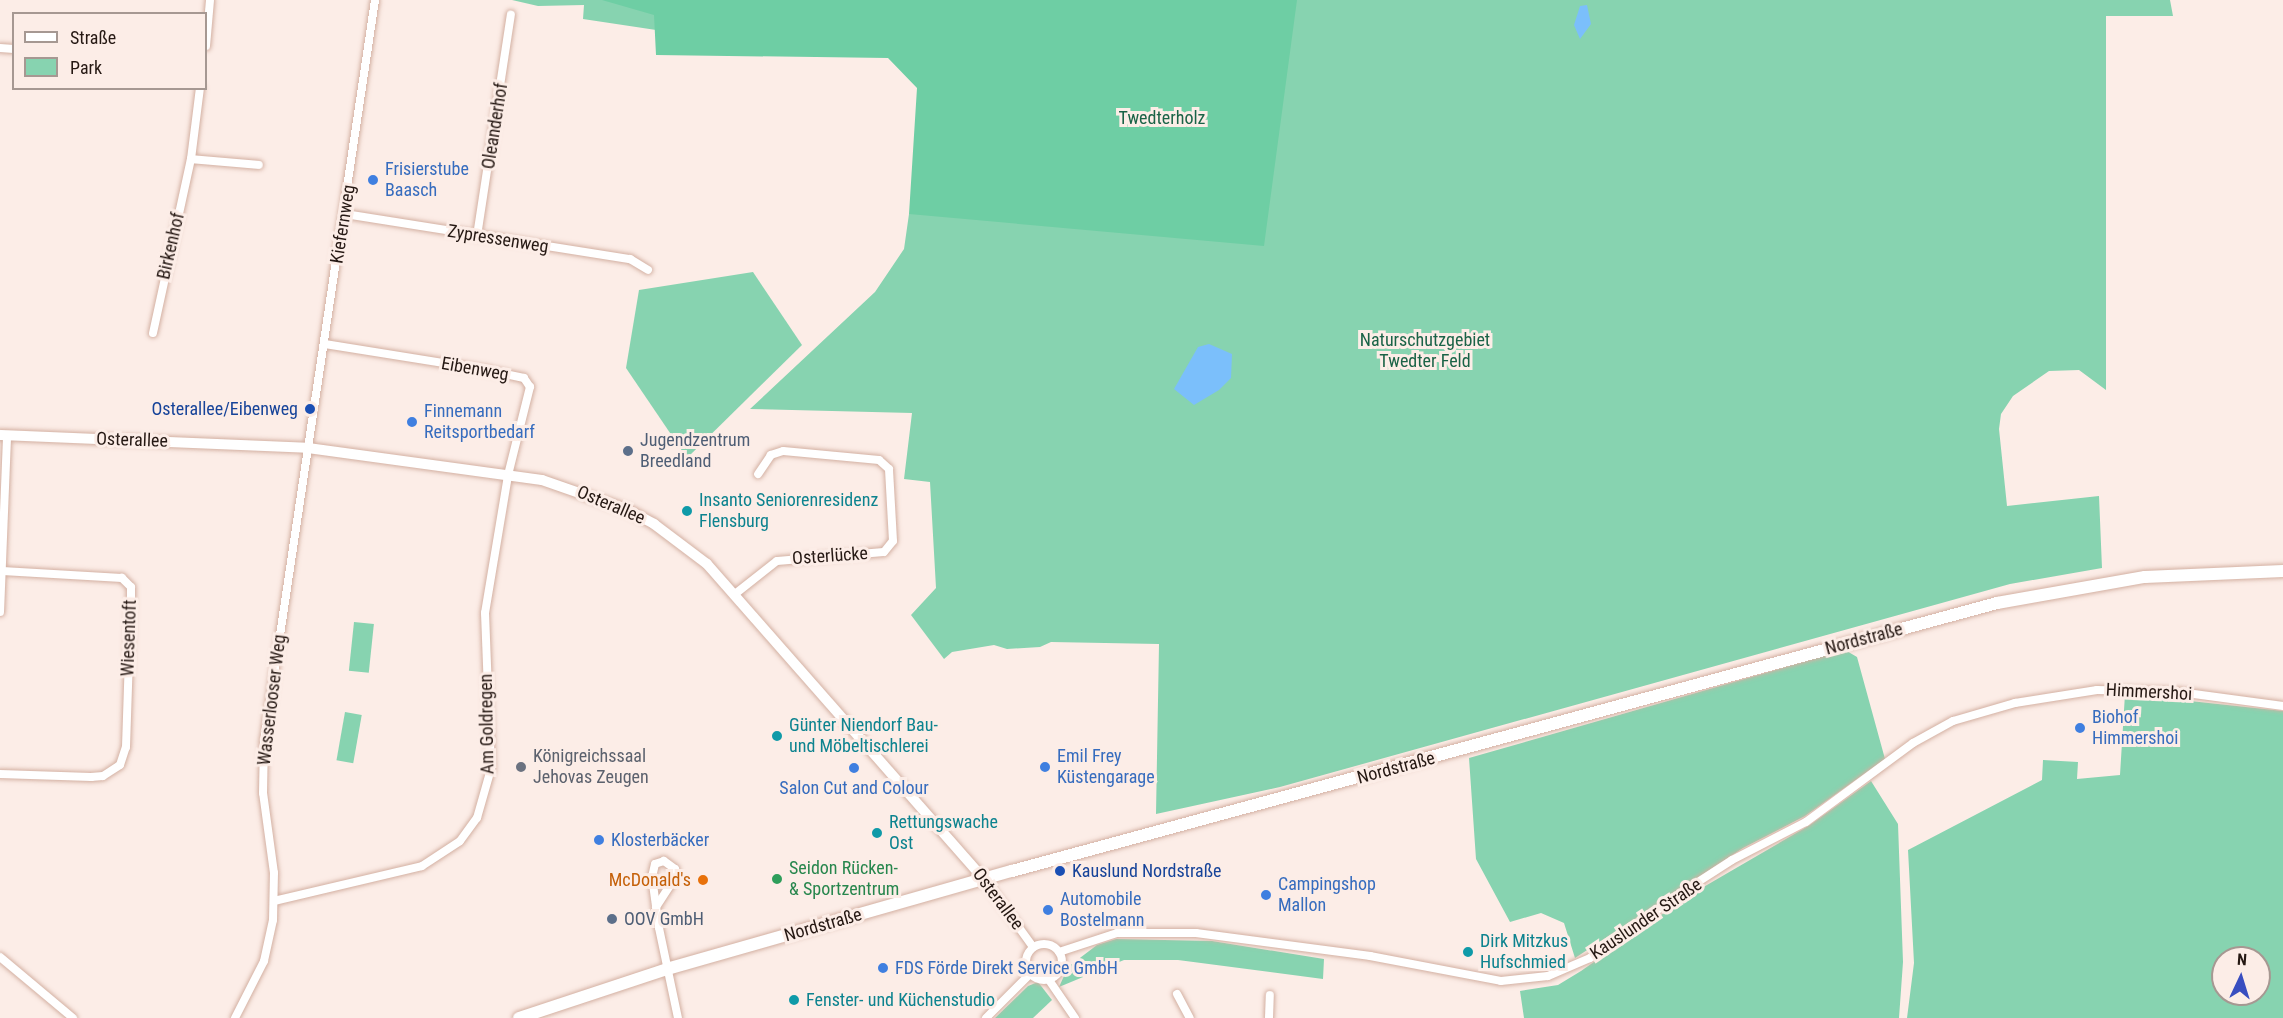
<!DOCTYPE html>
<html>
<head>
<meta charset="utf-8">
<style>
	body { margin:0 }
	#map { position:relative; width:2283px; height:1018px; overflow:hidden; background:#fcede7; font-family:"Roboto Condensed",sans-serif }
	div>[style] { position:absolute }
	.green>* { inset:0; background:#87d3b0; transform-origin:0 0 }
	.forest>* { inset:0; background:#6ecea4 }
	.water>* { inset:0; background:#7bbffb }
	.roads { filter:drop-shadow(0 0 2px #d3b0a2) drop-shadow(0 0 2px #d3b0a2) }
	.street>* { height:8px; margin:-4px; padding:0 4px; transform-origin:4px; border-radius:4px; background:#fff }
	.street>.ring { margin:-4px; padding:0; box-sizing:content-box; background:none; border:8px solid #fff; border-radius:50% }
	.secondary>* { height:10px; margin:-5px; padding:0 5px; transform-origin:5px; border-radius:5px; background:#fff }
	.primary>* { height:12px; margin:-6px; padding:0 6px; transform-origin:6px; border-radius:6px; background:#fff }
	.dots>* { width:16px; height:16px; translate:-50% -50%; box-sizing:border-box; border:3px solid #fcede7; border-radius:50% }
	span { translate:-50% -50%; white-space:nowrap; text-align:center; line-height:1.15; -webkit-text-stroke:6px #fcede7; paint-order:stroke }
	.park-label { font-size:18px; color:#1a6347 }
	.street-label { font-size:18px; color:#251813 }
	.shop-label { font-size:18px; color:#366cbe }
	.left { translate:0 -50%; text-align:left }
	.transit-label { font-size:18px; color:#164399 }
	.right { translate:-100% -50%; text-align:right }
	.service-label { font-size:18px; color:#4e5e75 }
	.culture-label { font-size:18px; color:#0d838f }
	.worship-label { font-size:18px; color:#5b616d }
	.leisure-label { font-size:18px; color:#27864d }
	.food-label { font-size:18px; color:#c56008 }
	.legend { position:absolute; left:12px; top:12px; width:195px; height:78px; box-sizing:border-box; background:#fcede7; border:2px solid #a69892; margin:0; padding:8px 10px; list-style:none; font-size:18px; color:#251813 }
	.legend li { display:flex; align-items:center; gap:12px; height:30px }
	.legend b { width:30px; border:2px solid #a69892 }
	.north { position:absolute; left:2211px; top:946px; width:60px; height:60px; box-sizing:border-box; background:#fcede7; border:2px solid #a69892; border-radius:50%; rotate:4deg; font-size:16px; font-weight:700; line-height:24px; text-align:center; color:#251813 }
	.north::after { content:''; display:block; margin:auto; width:21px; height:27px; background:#394ec0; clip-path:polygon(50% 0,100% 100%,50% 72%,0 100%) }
</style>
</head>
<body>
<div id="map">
	<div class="green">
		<i style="clip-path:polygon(512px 0,2170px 0,2173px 16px,2106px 16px,2106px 390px,2079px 370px,2049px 371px,2013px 396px,2001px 414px,1999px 429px,2007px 506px,2099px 496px,2102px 568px,2010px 584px,1280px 787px,1156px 814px,1159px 644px,1051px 642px,1040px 647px,1007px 649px,994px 645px,952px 652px,944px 659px,911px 615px,936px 588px,930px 482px,904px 479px,912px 413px,750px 409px,875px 292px,904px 249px,909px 214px,913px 214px,933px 71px,876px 52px,716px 39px,583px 19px,584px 5px,538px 6px)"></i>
		<i style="clip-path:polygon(753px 272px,802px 345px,687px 458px,626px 368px,639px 290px)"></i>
		<i style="left:354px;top:622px;width:20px;height:49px;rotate:6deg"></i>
		<i style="clip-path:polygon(1845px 650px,1857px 657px,1885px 759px,1805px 816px,1743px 848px,1575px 958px,1564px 923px,1541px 913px,1510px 922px,1476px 859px,1469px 758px)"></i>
		<i style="clip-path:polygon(evenodd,2125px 694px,2283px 711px,2283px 1018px,1907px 1018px,1914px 963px,1908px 850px,2042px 780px,2043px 760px,2078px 762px,2077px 779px,2120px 775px,2125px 694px,2223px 958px,2259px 958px,2259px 994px,2223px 994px,2223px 958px)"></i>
		<i style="left:345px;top:712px;width:17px;height:49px;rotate:10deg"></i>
		<i style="clip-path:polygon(1871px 781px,1898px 824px,1903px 962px,1899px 1018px,1524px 1018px,1520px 991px,1558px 985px,1581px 971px,1688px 896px,1810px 825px)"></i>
		<i style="clip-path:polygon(1116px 939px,1212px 941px,1324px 959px,1323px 979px,1178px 960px,1124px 960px,1059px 987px,1068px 967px,1097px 945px)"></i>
		<i style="clip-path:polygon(1038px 982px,1052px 1000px,1033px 1018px,995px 1018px,1028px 986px)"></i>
	</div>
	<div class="forest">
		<i style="clip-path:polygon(602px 0,1297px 0,1264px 246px,909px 214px,917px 88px,888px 58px,656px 55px,654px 15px)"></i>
	</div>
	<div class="water">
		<i style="clip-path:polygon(1587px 5px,1591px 24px,1580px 39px,1574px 25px,1580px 6px)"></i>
		<i style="clip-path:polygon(1209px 344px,1232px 354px,1231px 378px,1219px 390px,1194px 405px,1174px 389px,1198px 347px)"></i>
	</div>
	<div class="roads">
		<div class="street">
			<i style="left:206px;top:46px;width:46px;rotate:-85deg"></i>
			<i style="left:0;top:48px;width:14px;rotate:4deg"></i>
			<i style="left:191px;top:159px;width:68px;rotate:5deg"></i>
			<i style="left:345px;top:214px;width:289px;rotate:9deg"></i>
			<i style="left:630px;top:259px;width:21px;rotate:31deg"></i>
			<i style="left:477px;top:236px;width:224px;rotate:-81.3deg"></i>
			<i style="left:153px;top:333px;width:178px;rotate:-77.7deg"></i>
			<i style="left:191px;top:159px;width:72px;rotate:-82.8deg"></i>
			<i style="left:735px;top:594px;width:53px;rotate:-38.2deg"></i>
			<i style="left:777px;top:561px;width:107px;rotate:-4.8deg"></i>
			<i style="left:884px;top:552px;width:14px;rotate:-51deg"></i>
			<i style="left:893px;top:541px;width:72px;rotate:-93.2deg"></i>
			<i style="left:889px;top:469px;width:13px;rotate:-138deg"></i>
			<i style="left:879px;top:460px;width:96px;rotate:-174.6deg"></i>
			<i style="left:783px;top:451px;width:13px;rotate:162deg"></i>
			<i style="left:771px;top:455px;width:23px;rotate:124deg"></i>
			<i style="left:0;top:612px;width:177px;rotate:-87.7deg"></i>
			<i style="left:0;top:774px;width:91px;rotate:1.9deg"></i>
			<i style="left:91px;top:777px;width:12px;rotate:-5deg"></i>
			<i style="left:103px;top:776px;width:20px;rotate:-33deg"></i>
			<i style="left:120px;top:765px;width:19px;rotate:-72deg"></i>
			<i style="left:126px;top:747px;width:150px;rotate:-88.1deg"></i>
			<i style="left:131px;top:597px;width:10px;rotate:-90deg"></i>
			<i style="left:131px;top:587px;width:13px;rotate:-135deg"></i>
			<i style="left:122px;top:578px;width:120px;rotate:-176.7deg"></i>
			<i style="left:984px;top:879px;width:84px;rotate:54.2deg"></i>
			<i style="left:274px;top:901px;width:152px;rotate:-13.3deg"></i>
			<i style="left:422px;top:866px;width:45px;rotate:-33.3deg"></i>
			<i style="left:460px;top:841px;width:29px;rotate:-54deg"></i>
			<i style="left:477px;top:818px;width:51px;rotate:-74.1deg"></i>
			<i style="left:491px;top:769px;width:156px;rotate:-92.2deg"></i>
			<i style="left:485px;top:613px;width:140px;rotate:-80.5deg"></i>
			<i style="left:508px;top:475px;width:91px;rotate:-76deg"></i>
			<i style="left:530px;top:387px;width:11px;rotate:-124deg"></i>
			<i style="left:524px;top:378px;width:38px;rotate:-168deg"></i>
			<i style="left:487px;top:370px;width:165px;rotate:-170.9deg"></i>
			<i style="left:656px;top:907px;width:37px;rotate:-57deg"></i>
			<i style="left:676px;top:876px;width:7px;rotate:-98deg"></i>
			<i style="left:675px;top:869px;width:14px;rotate:-144deg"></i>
			<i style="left:664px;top:861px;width:9px;rotate:162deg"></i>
			<i style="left:655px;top:864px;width:13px;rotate:103deg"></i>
			<i style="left:652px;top:877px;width:51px;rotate:82.2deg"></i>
			<i style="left:659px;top:928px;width:92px;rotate:78.1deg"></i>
			<i class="ring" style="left:1026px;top:944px;width:28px;height:28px"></i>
			<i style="left:1059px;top:952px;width:61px;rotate:-18.1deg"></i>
			<i style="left:1117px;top:933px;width:79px"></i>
			<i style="left:1196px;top:933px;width:176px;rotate:7.5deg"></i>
			<i style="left:1370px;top:956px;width:133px;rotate:10.8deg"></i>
			<i style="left:1501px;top:981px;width:47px;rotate:-6.1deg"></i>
			<i style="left:1548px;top:976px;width:46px;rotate:-23.2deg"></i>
			<i style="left:1590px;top:958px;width:115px;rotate:-35.5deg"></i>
			<i style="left:1684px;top:891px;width:57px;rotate:-32.9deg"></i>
			<i style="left:1732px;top:860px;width:83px;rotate:-27.2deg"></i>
			<i style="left:1806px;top:822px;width:133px;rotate:-36.4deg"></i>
			<i style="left:1913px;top:743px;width:46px;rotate:-28.8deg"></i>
			<i style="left:1953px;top:721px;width:65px;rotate:-16.2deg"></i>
			<i style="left:2015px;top:703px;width:83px;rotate:-9deg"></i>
			<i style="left:2097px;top:690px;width:82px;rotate:1.4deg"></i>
			<i style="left:2179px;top:692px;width:105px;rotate:7.7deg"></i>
			<i style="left:0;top:957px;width:95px;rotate:39.9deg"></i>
			<i style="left:1049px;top:980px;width:46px;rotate:55.6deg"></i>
			<i style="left:1177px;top:994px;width:27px;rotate:62deg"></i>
			<i style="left:235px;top:1018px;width:64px;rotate:-63deg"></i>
			<i style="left:264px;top:961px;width:42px;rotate:-77.6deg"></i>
			<i style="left:273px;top:920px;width:47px;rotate:-88.8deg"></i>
			<i style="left:274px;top:873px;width:81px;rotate:-97.8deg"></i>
			<i style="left:263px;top:793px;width:51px;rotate:-88.9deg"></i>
			<i style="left:264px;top:742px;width:750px;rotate:-81.49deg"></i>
			<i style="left:986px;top:1018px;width:62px;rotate:-45deg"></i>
			<i style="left:1269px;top:1018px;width:23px;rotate:-88deg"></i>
		</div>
		<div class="secondary">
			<i style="left:0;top:435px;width:308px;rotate:2.4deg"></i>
			<i style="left:308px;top:448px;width:236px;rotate:7.8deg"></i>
			<i style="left:542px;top:480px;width:91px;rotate:19.2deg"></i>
			<i style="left:628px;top:510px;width:30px;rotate:28deg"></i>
			<i style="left:654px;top:524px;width:66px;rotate:37deg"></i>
			<i style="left:707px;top:564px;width:419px;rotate:48.7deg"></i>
		</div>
		<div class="primary">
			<i style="left:519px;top:1018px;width:156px;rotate:-18.3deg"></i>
			<i style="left:667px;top:969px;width:359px;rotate:-15.9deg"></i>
			<i style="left:1012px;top:871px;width:1021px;rotate:-15.22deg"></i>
			<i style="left:1997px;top:603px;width:150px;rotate:-10deg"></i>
			<i style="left:2145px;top:577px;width:138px;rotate:-2.5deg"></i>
		</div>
	</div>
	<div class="dots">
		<i style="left:373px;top:180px;background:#3f7fe0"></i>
		<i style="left:310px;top:409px;background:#1a4fb4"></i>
		<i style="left:412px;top:422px;background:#3f7fe0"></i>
		<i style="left:628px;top:451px;background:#5c6f8a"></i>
		<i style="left:687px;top:511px;background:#0f9aa8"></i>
		<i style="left:2080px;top:728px;background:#3f7fe0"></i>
		<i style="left:777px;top:736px;background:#0f9aa8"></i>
		<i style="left:521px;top:767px;background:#6b7280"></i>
		<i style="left:1045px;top:767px;background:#3f7fe0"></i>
		<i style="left:854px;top:768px;background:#3f7fe0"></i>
		<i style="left:877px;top:833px;background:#0f9aa8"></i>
		<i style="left:599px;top:840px;background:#3f7fe0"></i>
		<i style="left:1060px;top:871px;background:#1a4fb4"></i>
		<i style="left:777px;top:879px;background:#2e9e5b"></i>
		<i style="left:703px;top:880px;background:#e8710a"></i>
		<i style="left:1266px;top:895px;background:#3f7fe0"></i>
		<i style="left:1048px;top:910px;background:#3f7fe0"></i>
		<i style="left:612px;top:919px;background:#5c6f8a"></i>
		<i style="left:1468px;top:952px;background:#0f9aa8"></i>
		<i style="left:883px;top:968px;background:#3f7fe0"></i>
		<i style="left:794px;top:1000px;background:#0f9aa8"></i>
	</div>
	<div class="park-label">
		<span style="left:1162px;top:118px">Twedterholz</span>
		<span style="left:1425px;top:351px">Naturschutzgebiet<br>Twedter Feld</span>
	</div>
	<div class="street-label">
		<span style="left:495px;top:126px;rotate:-81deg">Oleanderhof</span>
		<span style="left:343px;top:224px;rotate:-81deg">Kiefernweg</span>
		<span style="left:498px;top:239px;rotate:9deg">Zypressenweg</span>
		<span style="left:171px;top:246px;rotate:-77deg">Birkenhof</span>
		<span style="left:475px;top:369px;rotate:10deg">Eibenweg</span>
		<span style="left:132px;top:440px;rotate:2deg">Osterallee</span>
		<span style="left:611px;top:505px;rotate:23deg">Osterallee</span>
		<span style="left:830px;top:556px;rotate:-4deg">Osterlücke</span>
		<span style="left:129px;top:638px;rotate:-88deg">Wiesentoft</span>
		<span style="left:1864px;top:639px;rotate:-15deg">Nordstraße</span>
		<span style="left:2149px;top:692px;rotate:3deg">Himmershoi</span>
		<span style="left:272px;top:700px;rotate:-83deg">Wasserlooser Weg</span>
		<span style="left:487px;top:724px;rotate:-91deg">Am Goldregen</span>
		<span style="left:1396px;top:768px;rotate:-15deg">Nordstraße</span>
		<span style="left:998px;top:899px;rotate:53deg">Osterallee</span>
		<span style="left:1646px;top:919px;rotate:-34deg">Kauslunder Straße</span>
		<span style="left:823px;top:925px;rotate:-16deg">Nordstraße</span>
	</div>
	<div class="shop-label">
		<span class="left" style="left:385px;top:180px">Frisierstube<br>Baasch</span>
		<span class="left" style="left:424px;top:422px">Finnemann<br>Reitsportbedarf</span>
		<span class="left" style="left:2092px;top:728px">Biohof<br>Himmershoi</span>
		<span class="left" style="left:1057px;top:767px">Emil Frey<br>Küstengarage</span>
		<span style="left:854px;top:788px">Salon Cut and Colour</span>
		<span class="left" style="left:611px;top:840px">Klosterbäcker</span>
		<span class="left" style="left:1278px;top:895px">Campingshop<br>Mallon</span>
		<span class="left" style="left:1060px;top:910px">Automobile<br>Bostelmann</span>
		<span class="left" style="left:895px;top:968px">FDS Förde Direkt Service GmbH</span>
	</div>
	<div class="transit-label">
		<span class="right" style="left:298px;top:409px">Osterallee/Eibenweg</span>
		<span class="left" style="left:1072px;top:871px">Kauslund Nordstraße</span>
	</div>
	<div class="service-label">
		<span class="left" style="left:640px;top:451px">Jugendzentrum<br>Breedland</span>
		<span class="left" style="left:624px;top:919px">OOV GmbH</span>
	</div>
	<div class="culture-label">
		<span class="left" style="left:699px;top:511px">Insanto Seniorenresidenz<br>Flensburg</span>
		<span class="left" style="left:789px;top:736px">Günter Niendorf Bau-<br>und Möbeltischlerei</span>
		<span class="left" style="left:889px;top:833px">Rettungswache<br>Ost</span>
		<span class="left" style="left:1480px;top:952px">Dirk Mitzkus<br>Hufschmied</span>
		<span class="left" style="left:806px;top:1000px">Fenster- und Küchenstudio</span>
	</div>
	<div class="worship-label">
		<span class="left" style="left:533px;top:767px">Königreichssaal<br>Jehovas Zeugen</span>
	</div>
	<div class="leisure-label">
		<span class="left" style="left:789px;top:879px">Seidon Rücken-<br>&amp; Sportzentrum</span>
	</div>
	<div class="food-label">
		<span class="right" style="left:691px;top:880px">McDonald's</span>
	</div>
	<ul class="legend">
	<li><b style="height:8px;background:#fff"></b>Straße</li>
	<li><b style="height:16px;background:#87d3b0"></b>Park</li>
	</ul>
	<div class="north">N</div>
</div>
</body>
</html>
